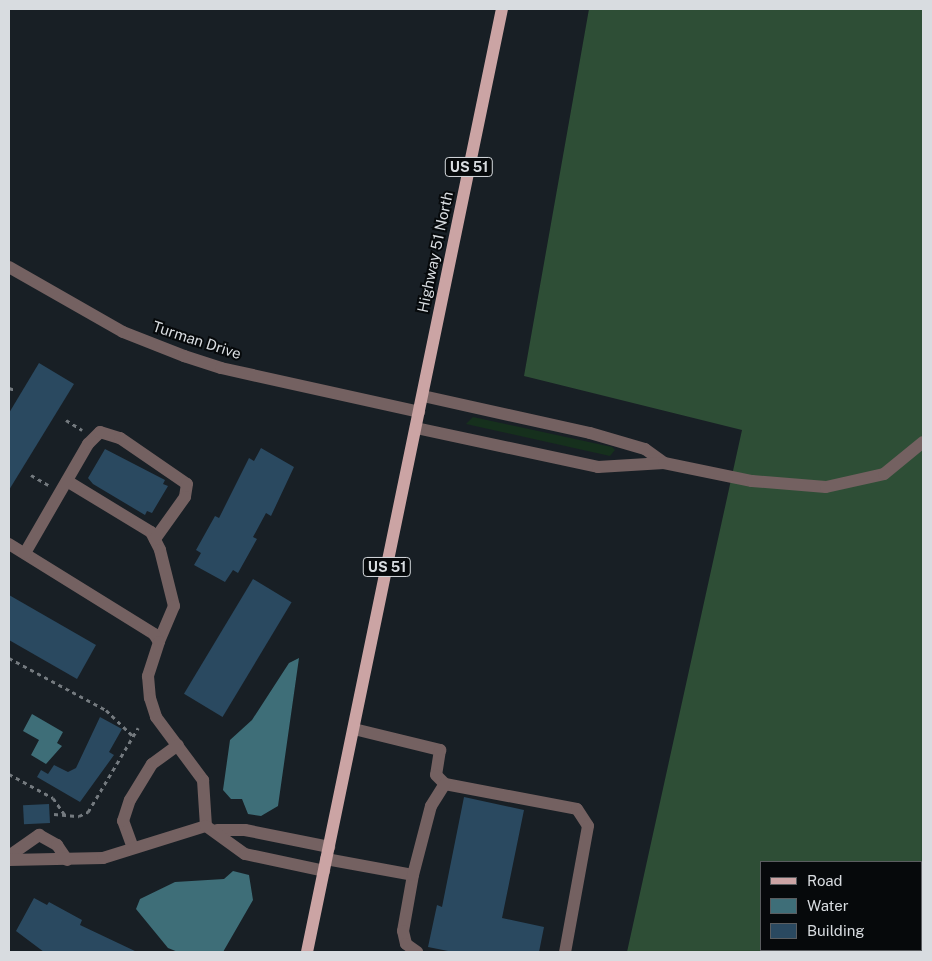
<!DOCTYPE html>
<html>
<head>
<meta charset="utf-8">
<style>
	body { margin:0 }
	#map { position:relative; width:932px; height:961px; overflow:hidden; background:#181f25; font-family:"Public Sans",sans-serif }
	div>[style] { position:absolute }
	.green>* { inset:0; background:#16301d }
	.forest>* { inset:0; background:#2e4e36 }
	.water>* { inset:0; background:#3e6e78 }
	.building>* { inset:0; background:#2a4960; transform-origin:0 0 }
	.path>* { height:3px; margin-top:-1.5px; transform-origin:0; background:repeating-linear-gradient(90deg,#747a7f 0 4px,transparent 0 8px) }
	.minor>* { height:12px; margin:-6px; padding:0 6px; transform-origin:6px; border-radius:6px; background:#746161 }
	.major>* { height:12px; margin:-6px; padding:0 6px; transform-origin:6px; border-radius:6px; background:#cba4a4 }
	span { translate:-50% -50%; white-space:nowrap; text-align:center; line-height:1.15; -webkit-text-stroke:4px #06090b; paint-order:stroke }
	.shield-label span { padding:1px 4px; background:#06090b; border:1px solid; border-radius:4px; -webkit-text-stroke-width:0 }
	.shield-label { font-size:14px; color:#d8dce0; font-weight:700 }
	.street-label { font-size:15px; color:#d8dce0 }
	.frame { position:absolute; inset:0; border:10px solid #d8dce0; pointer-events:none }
	.legend { position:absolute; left:760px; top:861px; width:162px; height:90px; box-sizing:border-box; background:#06090b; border:1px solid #5a5d60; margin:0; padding:6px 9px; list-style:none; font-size:15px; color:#d8dce0 }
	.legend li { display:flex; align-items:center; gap:10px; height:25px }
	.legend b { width:25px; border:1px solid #5a5d60 }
</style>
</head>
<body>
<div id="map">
	<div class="green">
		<i style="clip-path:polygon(473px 417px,612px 447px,615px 450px,610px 456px,466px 424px)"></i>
	</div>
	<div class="forest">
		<i style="clip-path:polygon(evenodd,589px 9px,923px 9px,923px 952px,627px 952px,742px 430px,524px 376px,589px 9px,761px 862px,921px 862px,921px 950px,761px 950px,761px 862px)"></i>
	</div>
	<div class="water">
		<i style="clip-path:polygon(299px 658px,278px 806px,261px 816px,248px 814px,242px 799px,231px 799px,223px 790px,230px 740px,252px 720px,289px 663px)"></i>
		<i style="clip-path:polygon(32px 714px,63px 732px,57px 743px,62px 746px,46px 764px,31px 755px,39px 740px,23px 731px)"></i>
		<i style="clip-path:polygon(233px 871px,249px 875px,253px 900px,223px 952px,178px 952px,168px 948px,136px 909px,140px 899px,175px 882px,224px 879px)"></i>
	</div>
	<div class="building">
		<i style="clip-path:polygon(39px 363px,74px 384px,9px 490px,9px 413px)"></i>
		<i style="clip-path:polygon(261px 448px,294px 467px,271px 516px,266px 513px,253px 537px,257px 539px,238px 573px,233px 570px,225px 582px,194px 565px,201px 553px,196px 550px,215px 516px,219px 518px,249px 458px,254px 461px)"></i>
		<i style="clip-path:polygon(105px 449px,165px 480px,163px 484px,168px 486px,152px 513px,147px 511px,145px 515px,93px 484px,88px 478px)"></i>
		<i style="left:253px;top:579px;width:45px;height:134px;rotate:31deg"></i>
		<i style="clip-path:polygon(9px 595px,96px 645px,77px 679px,9px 640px)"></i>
		<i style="clip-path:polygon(100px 717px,122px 729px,109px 752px,114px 755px,80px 802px,37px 777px,41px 770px,48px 774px,54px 765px,68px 772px,76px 768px)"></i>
		<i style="clip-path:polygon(464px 797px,524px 810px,502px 918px,544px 927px,539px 952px,453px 952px,428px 947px,437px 905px,442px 907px)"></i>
		<i style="left:49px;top:804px;width:19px;height:26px;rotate:87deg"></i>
		<i style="clip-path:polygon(34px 898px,47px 905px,49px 902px,82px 920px,80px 925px,137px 952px,44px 952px,16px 931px)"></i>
	</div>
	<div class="path">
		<i style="left:9px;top:388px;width:6px;rotate:18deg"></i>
		<i style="left:66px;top:420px;width:19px;rotate:32deg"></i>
		<i style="left:31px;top:475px;width:20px;rotate:30deg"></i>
		<i style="left:9px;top:658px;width:110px;rotate:28.2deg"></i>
		<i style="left:106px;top:710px;width:39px;rotate:44deg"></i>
		<i style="left:9px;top:774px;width:50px;rotate:28.6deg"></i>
		<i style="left:53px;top:798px;width:21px;rotate:55deg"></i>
		<i style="left:54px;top:814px;width:25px;rotate:5deg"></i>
		<i style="left:79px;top:816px;width:10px;rotate:-24deg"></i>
		<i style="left:88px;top:812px;width:98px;rotate:-59.2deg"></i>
	</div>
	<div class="minor">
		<i style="left:9px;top:267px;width:131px;rotate:29.7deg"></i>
		<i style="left:123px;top:332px;width:66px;rotate:21.5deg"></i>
		<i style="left:184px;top:356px;width:39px;rotate:18deg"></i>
		<i style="left:221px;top:368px;width:203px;rotate:12.5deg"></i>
		<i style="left:423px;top:396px;width:171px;rotate:12.5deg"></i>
		<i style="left:590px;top:433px;width:57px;rotate:16.2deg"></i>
		<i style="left:645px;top:449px;width:24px;rotate:36deg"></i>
		<i style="left:416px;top:428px;width:186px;rotate:12.1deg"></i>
		<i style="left:598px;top:467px;width:66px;rotate:-3.5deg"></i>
		<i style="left:664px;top:463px;width:90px;rotate:11.6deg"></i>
		<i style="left:752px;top:481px;width:74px;rotate:4.6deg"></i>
		<i style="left:826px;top:487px;width:59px;rotate:-12.6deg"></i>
		<i style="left:884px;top:474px;width:50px;rotate:-39.4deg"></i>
		<i style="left:67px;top:481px;width:98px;rotate:31.3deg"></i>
		<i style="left:151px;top:532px;width:20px;rotate:63deg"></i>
		<i style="left:160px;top:550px;width:58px;rotate:76deg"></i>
		<i style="left:174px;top:606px;width:39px;rotate:113deg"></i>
		<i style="left:9px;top:544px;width:171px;rotate:31.8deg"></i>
		<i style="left:154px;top:634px;width:9px;rotate:58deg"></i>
		<i style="left:159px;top:642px;width:36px;rotate:108deg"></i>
		<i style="left:148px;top:676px;width:22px;rotate:85deg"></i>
		<i style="left:150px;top:698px;width:20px;rotate:72deg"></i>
		<i style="left:156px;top:717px;width:79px;rotate:53.3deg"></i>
		<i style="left:203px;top:780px;width:46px;rotate:86.3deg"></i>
		<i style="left:25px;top:553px;width:126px;rotate:-60deg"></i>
		<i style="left:88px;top:444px;width:17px;rotate:-45deg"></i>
		<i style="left:100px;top:432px;width:21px;rotate:17deg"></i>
		<i style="left:120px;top:438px;width:81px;rotate:34.5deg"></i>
		<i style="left:187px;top:484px;width:13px;rotate:99deg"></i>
		<i style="left:185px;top:497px;width:52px;rotate:125.5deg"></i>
		<i style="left:354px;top:729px;width:89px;rotate:13.7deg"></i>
		<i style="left:440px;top:750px;width:25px;rotate:99deg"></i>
		<i style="left:436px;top:775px;width:13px;rotate:45deg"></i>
		<i style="left:445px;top:784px;width:134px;rotate:10.7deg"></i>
		<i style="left:577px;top:809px;width:20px;rotate:57deg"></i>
		<i style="left:588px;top:826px;width:128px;rotate:100.3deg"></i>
		<i style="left:217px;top:830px;width:28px"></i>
		<i style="left:245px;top:830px;width:86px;rotate:11.4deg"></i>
		<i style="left:133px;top:848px;width:29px;rotate:-110deg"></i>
		<i style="left:123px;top:821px;width:22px;rotate:-72deg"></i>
		<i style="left:130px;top:800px;width:42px;rotate:-58.6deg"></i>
		<i style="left:152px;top:764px;width:32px;rotate:-36deg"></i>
		<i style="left:9px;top:856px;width:37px;rotate:-35deg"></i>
		<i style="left:39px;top:835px;width:21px;rotate:29deg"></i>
		<i style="left:57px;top:845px;width:18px;rotate:56deg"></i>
		<i style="left:326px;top:859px;width:88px;rotate:10.4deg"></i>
		<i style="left:413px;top:875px;width:57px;rotate:100.1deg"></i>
		<i style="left:403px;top:931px;width:13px;rotate:77deg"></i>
		<i style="left:406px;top:944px;width:14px;rotate:36deg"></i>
		<i style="left:9px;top:860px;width:94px;rotate:-1.2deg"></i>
		<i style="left:103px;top:858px;width:108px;rotate:-17.3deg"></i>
		<i style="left:206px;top:826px;width:48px;rotate:35.7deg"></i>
		<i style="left:245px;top:854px;width:81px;rotate:12.1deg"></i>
		<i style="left:413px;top:875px;width:71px;rotate:-75.4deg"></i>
		<i style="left:431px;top:806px;width:26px;rotate:-58deg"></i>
	</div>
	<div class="major">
		<i style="left:307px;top:952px;width:963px;rotate:-78.32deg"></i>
	</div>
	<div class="shield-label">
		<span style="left:469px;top:167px">US 51</span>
		<span style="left:387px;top:567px">US 51</span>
	</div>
	<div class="street-label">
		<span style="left:435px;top:252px;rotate:-78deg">Highway 51 North</span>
		<span style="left:197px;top:340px;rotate:18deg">Turman Drive</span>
	</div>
	<div class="frame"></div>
	<ul class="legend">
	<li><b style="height:6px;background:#cba4a4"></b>Road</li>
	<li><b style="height:14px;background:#3e6e78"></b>Water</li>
	<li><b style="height:14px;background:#2a4960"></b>Building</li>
	</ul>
</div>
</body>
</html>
